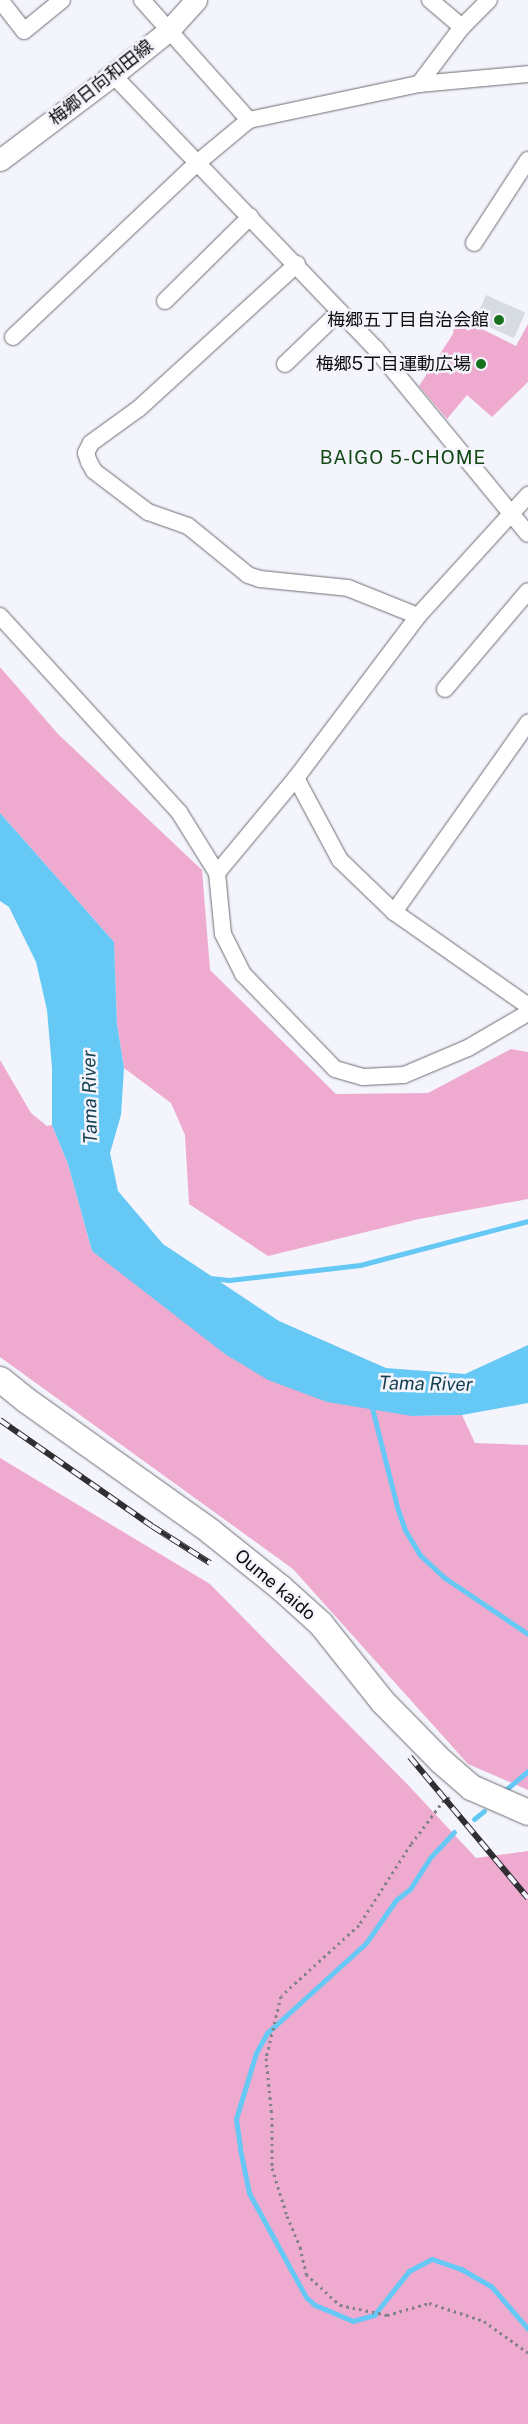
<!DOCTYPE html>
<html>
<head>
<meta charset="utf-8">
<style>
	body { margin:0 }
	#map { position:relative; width:528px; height:2424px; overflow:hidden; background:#f4f4fc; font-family:"Public Sans","Noto Sans JP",sans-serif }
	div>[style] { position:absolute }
	.green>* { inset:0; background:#eeabcf }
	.water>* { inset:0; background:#66c8f4 }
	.stream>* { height:5px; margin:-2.5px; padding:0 2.5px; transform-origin:2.5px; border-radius:2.5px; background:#66c8f4 }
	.building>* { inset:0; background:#d7dbe2; transform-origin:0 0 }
	.path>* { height:3px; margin-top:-1.5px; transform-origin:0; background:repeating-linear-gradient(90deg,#818186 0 2.5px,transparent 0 6.5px) }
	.roads { filter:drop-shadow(0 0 1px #6c6c73) drop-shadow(0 0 1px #6c6c73) }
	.minor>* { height:16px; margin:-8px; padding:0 8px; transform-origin:8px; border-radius:8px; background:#fff }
	.major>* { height:21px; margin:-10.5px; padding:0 10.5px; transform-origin:10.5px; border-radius:10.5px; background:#fff }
	.highway>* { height:25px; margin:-12.5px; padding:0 12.5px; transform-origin:12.5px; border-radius:12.5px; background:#fff }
	.rail>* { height:5.5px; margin-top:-2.75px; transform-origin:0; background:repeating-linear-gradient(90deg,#f4f4fc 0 11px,#2f2f32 0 22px); box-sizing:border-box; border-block:1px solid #2f2f32 }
	.dots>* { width:14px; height:14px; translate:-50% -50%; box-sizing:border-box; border:2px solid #f4f4fc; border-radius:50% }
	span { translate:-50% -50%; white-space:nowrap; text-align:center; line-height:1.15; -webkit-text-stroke:5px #f4f4fc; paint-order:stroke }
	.street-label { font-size:18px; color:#0e0e10 }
	.poi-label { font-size:18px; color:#0e0e10 }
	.right { translate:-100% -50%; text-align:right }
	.neighbourhood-label { font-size:19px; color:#114712; letter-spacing:1px }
	.water-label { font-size:19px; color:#154052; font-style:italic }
</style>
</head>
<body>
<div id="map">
	<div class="green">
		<i style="clip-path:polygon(456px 316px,516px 346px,528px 324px,528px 382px,492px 417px,467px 395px,447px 419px,419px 386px,453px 334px)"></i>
		<i style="clip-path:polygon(0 667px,58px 734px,202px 870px,210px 970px,336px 1094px,428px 1093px,511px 1049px,528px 1052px,528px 1199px,419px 1219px,268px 1256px,189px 1204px,185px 1135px,171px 1103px,124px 1068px,117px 1024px,114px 942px,0 813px)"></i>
		<i style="clip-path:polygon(0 1060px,31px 1113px,47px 1126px,52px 1125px,68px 1164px,92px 1251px,412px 1416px,462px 1415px,475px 1443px,528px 1445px,528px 1790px,468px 1764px,293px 1569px,0 1357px)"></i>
		<i style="clip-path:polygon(0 1458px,210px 1584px,410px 1787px,476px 1858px,528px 1851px,528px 2424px,0 2424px)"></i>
	</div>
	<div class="water">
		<i style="clip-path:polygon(0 813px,114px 942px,117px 1024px,124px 1068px,121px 1115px,110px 1153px,118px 1191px,163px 1244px,279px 1321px,386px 1368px,465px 1374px,528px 1345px,528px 1403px,462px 1415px,412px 1416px,327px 1402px,268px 1380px,225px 1354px,92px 1251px,68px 1164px,52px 1125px,52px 1068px,47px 1010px,36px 962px,9px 907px,0 901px)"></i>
	</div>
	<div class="stream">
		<i style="left:210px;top:1278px;width:19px;rotate:6deg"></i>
		<i style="left:229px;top:1280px;width:132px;rotate:-6.5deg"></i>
		<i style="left:360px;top:1265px;width:174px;rotate:-14.7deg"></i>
		<i style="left:371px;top:1404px;width:106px;rotate:75.8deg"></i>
		<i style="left:397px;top:1507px;width:24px;rotate:71deg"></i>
		<i style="left:405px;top:1530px;width:29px;rotate:59deg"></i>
		<i style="left:420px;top:1555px;width:34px;rotate:43deg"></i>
		<i style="left:445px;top:1578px;width:100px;rotate:34deg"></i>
		<i style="left:503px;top:1792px;width:33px;rotate:-40deg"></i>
		<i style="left:474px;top:1819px;width:13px;rotate:-39deg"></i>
		<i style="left:454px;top:1832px;width:35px;rotate:133deg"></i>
		<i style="left:430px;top:1858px;width:37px;rotate:123deg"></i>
		<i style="left:410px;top:1889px;width:18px;rotate:142deg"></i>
		<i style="left:396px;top:1900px;width:52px;rotate:124.9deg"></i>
		<i style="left:366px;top:1943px;width:134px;rotate:137.7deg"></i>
		<i style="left:267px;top:2033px;width:23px;rotate:119deg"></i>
		<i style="left:256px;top:2053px;width:69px;rotate:106.9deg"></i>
		<i style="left:236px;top:2119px;width:30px;rotate:82deg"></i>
		<i style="left:240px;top:2149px;width:45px;rotate:78.4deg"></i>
		<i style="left:249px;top:2193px;width:119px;rotate:61.3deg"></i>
		<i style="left:306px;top:2297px;width:12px;rotate:42deg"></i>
		<i style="left:315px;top:2305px;width:41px;rotate:22.8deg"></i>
		<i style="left:353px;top:2321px;width:22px;rotate:-16deg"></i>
		<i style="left:374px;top:2315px;width:56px;rotate:-51.5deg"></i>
		<i style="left:409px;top:2271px;width:26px;rotate:-28deg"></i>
		<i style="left:432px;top:2259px;width:31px;rotate:19deg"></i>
		<i style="left:461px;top:2269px;width:34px;rotate:30deg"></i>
		<i style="left:491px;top:2286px;width:57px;rotate:49.3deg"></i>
	</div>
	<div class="building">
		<i style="left:486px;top:295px;width:43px;height:28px;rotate:24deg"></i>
	</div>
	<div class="path">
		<i style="left:450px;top:1797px;width:7px;rotate:153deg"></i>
		<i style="left:444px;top:1800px;width:55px;rotate:126.9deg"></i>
		<i style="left:411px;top:1844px;width:96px;rotate:122.7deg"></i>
		<i style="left:359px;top:1925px;width:105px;rotate:137.7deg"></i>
		<i style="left:281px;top:1996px;width:64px;rotate:103.6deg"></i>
		<i style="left:266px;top:2058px;width:59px;rotate:84.2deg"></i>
		<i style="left:272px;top:2117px;width:51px;rotate:90deg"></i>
		<i style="left:272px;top:2168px;width:50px;rotate:72.6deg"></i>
		<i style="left:287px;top:2216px;width:34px;rotate:67deg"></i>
		<i style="left:300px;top:2247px;width:28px;rotate:77deg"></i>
		<i style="left:306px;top:2274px;width:46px;rotate:42.4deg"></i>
		<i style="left:340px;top:2305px;width:48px;rotate:12deg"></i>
		<i style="left:387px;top:2315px;width:44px;rotate:-15.9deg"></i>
		<i style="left:429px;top:2303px;width:58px;rotate:18.1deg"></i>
		<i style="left:484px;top:2321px;width:54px;rotate:36deg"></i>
	</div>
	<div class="roads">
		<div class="minor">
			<i style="left:0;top:0;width:39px;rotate:52deg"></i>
			<i style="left:24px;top:31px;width:49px;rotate:-39.2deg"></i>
			<i style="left:142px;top:0;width:161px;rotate:48.3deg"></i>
			<i style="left:430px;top:0;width:42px;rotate:40.2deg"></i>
			<i style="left:113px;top:75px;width:380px;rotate:46.2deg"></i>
			<i style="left:376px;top:349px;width:239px;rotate:50.6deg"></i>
			<i style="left:419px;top:84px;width:71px;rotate:-53deg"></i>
			<i style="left:462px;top:27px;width:38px;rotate:-45deg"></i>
			<i style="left:474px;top:243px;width:99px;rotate:-57deg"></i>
			<i style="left:297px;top:264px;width:215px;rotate:137.6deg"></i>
			<i style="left:138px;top:409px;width:58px;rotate:144.1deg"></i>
			<i style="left:91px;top:443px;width:11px;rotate:117deg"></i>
			<i style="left:86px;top:453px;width:9px;rotate:72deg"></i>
			<i style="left:89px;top:462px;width:10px;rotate:61deg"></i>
			<i style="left:94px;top:471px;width:68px;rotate:37.2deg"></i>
			<i style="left:148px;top:512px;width:42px;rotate:19.3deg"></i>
			<i style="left:188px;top:526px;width:77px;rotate:39.2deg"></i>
			<i style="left:248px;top:575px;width:13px;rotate:18deg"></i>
			<i style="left:260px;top:579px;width:88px;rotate:5.8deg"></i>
			<i style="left:348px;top:588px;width:75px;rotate:21.8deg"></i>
			<i style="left:165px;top:301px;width:120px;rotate:-44.7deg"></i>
			<i style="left:13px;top:337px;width:252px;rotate:-43.4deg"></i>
			<i style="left:196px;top:164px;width:69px;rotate:-39.7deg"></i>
			<i style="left:249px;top:120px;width:174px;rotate:-12deg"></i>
			<i style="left:419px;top:84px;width:109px;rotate:-5.2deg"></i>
			<i style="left:285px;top:364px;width:76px;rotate:-43.9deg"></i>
			<i style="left:0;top:616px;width:265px;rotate:47.6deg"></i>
			<i style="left:179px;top:812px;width:72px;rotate:58.1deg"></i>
			<i style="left:217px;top:873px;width:61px;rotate:84.4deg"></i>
			<i style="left:223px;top:934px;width:45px;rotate:63.4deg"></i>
			<i style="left:243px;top:974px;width:132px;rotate:45.9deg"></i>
			<i style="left:335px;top:1069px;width:29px;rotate:16deg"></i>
			<i style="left:363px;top:1077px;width:41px;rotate:-2.8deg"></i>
			<i style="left:404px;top:1075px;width:69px;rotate:-22.9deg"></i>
			<i style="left:468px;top:1048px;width:69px;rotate:-30.3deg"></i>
			<i style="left:445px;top:689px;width:128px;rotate:-49.7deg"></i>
			<i style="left:296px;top:778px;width:93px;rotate:61.8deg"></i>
			<i style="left:340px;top:860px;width:75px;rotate:43.9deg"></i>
			<i style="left:394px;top:912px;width:164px;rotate:35deg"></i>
			<i style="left:217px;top:873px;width:124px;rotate:-50.3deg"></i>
			<i style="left:296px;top:778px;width:203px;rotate:-53deg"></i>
			<i style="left:418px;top:616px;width:164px;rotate:-47.7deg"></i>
			<i style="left:394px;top:912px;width:232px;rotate:-54.7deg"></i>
		</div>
		<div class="major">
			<i style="left:0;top:160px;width:141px;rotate:-37deg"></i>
			<i style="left:113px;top:75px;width:70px;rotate:-38.7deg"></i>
			<i style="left:168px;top:31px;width:42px;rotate:-47.9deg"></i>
		</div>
		<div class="highway">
			<i style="left:0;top:1379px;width:33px;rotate:39deg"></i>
			<i style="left:26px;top:1400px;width:226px;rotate:35.4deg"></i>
			<i style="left:210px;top:1531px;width:90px;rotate:38.7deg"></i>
			<i style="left:280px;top:1587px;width:54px;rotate:42deg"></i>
			<i style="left:320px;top:1623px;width:100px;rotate:51.5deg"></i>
			<i style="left:382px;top:1701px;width:84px;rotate:45.5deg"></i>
			<i style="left:441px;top:1761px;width:40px;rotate:41deg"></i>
			<i style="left:471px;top:1787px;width:62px;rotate:23.7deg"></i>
		</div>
	</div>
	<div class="rail">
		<i style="left:0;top:1420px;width:185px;rotate:34.9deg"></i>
		<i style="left:152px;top:1526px;width:69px;rotate:32.5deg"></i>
		<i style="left:410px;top:1757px;width:184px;rotate:50.1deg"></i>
	</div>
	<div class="dots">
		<i style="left:499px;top:320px;background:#17701b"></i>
		<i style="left:481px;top:364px;background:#17701b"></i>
	</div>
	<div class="street-label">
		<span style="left:101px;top:83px;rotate:-38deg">梅郷日向和田線</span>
		<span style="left:275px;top:1585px;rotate:40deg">Oume kaido</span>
	</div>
	<div class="poi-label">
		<span class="right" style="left:489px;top:320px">梅郷五丁目自治会館</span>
		<span class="right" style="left:471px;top:364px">梅郷5丁目運動広場</span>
	</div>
	<div class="neighbourhood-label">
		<span style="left:403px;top:458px">BAIGO 5-CHOME</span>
	</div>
	<div class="water-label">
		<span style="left:90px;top:1097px;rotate:-91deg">Tama River</span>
		<span style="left:426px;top:1384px;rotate:1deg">Tama River</span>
	</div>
</div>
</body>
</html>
